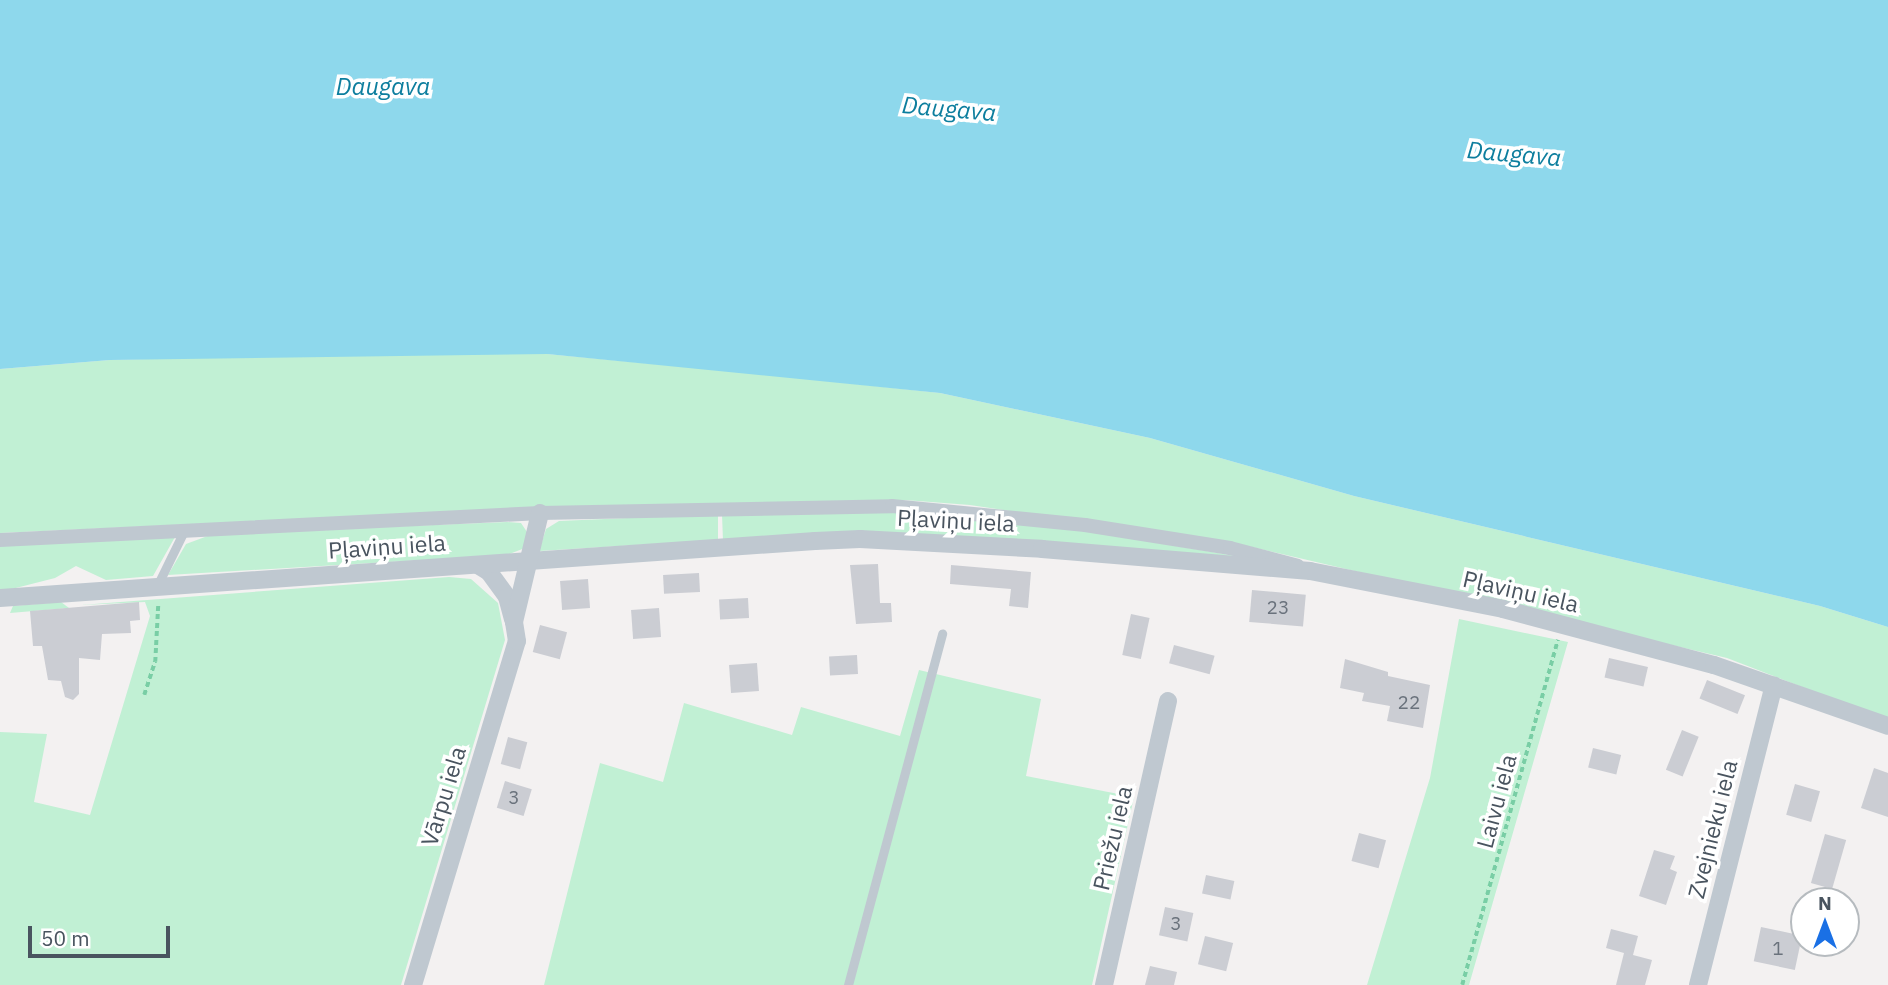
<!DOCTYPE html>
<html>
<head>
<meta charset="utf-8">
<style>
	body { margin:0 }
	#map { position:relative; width:1888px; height:985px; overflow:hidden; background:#f3f1f1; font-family:"IBM Plex Sans",sans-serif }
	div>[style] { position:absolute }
	.green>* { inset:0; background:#c1f0d4 }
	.water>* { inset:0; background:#8ed8ec }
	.building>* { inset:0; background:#cbcdd3; transform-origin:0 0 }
	.path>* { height:3.5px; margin-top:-1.75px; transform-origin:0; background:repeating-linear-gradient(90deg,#79cea5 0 5px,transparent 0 8.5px) }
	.service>* { height:9px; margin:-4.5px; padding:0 4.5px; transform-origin:4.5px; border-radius:4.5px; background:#bfc8d0 }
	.pedestrian>* { height:14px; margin:-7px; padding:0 7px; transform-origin:7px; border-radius:7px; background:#bfc8d0 }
	.minor>* { height:18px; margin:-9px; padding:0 9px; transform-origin:9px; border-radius:9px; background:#bfc8d0 }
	span { translate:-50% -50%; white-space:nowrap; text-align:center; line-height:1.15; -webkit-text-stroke:7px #fff; paint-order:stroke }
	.number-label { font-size:19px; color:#6a727c }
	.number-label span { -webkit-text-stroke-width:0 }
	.street-label { font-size:23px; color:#49545f }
	.water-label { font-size:24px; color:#0d7e9e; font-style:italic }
	.north { position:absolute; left:1790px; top:887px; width:70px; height:70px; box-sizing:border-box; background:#fff; border:2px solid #b6bbbf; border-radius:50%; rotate:0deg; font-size:19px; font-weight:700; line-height:28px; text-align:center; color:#49545f }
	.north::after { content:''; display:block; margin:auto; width:24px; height:32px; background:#1a70e5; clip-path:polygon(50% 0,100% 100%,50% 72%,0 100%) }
	.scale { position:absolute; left:28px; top:926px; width:142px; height:32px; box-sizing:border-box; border:4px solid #49545f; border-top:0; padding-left:9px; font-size:21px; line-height:24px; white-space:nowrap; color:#49545f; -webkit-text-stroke:5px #fff; paint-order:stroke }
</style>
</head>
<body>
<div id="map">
	<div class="green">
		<i style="clip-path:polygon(324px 354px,547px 354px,771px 375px,940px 393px,1150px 438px,1354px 496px,1820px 606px,1888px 627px,1888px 720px,1727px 658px,1252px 547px,970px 505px,905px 500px,570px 507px,0 533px,0 369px,110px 360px)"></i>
		<i style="clip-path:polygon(904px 511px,1062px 527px,1248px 558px,723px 541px,722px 514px)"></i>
		<i style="clip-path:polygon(718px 514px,718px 540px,539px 551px,546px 529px,559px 521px)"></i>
		<i style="clip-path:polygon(507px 522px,521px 523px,529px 535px,525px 548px,507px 555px,168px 575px,186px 544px,213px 534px)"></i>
		<i style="clip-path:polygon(175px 537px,153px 576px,106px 580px,76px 566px,55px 578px,0 592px,0 545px)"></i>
		<i style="clip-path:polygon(449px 577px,471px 579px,498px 603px,505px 640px,401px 985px,0 985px,0 732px,47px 734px,34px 802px,90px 815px,150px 616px,145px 602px,81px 605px)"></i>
		<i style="clip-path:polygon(61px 602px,69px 608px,10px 613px,13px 606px)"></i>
		<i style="clip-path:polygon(1459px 619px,1568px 642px,1469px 985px,1367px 985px,1430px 778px)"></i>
		<i style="clip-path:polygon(919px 670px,1041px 699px,1026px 776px,1134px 797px,1092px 985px,544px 985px,600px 763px,663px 782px,684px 703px,792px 735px,801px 707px,900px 736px)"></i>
	</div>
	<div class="water">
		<i style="clip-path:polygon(0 0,1888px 0,1888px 627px,1820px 606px,1354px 496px,1150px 438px,940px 393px,547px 354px,110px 360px,0 369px)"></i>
	</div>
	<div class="building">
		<i style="clip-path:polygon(878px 564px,880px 603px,891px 603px,892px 622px,856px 624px,850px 565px)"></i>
		<i style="clip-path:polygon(951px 565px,1031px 572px,1028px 608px,1009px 606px,1011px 589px,950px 584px)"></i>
		<i style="left:699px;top:573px;width:19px;height:36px;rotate:87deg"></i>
		<i style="left:588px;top:579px;width:29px;height:28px;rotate:86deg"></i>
		<i style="left:1252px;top:590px;width:54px;height:32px;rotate:5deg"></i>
		<i style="left:748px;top:598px;width:20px;height:29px;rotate:87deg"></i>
		<i style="clip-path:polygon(139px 602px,140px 620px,130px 621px,131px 633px,102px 634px,100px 660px,79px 658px,79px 694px,73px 700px,65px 697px,61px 681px,48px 680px,42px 646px,33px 646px,30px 611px)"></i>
		<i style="left:659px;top:608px;width:29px;height:28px;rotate:86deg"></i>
		<i style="left:1131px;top:614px;width:19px;height:42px;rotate:12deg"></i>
		<i style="left:540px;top:625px;width:28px;height:28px;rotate:15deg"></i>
		<i style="left:1174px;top:645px;width:42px;height:19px;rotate:15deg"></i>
		<i style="left:857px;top:655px;width:19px;height:28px;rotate:87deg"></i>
		<i style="left:1609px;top:658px;width:40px;height:20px;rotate:13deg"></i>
		<i style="clip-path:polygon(1345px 659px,1388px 672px,1388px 676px,1430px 685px,1423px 728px,1387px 721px,1390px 706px,1362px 701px,1364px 693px,1340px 688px)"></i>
		<i style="left:757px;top:663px;width:28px;height:28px;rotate:86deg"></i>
		<i style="left:1707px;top:680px;width:41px;height:20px;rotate:22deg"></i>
		<i style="left:1682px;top:730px;width:18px;height:43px;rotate:22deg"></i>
		<i style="left:508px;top:737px;width:20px;height:28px;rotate:15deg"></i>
		<i style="left:1593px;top:748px;width:29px;height:20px;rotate:14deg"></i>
		<i style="clip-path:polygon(1874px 768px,1888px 773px,1888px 817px,1861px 808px)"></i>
		<i style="left:505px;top:781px;width:28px;height:28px;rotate:17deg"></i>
		<i style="left:1795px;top:784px;width:26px;height:32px;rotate:16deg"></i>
		<i style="left:1359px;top:833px;width:28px;height:29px;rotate:15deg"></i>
		<i style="left:1825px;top:834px;width:22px;height:51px;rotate:16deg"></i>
		<i style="clip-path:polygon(1654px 850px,1675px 856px,1670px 869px,1677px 872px,1666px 905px,1639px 896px)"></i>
		<i style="left:1206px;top:875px;width:29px;height:19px;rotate:12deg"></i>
		<i style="left:1165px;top:907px;width:29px;height:29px;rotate:12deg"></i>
		<i style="left:1761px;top:927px;width:42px;height:35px;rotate:12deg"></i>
		<i style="clip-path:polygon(1611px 929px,1638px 936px,1633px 955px,1652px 960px,1645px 985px,1616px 985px,1624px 953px,1606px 948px)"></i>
		<i style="left:1205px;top:936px;width:29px;height:29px;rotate:14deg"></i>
		<i style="clip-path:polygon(1150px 966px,1177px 972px,1174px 985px,1145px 985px)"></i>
	</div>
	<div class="path">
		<i style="left:144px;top:695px;width:35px;rotate:-72deg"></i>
		<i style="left:155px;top:662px;width:58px;rotate:-87deg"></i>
		<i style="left:1462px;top:985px;width:358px;rotate:-74.5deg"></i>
	</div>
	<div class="service">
		<i style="left:157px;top:586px;width:61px;rotate:-63.9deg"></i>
		<i style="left:848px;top:985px;width:364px;rotate:-75deg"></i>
	</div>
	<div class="pedestrian">
		<i style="left:0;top:540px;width:541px;rotate:-2.86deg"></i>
		<i style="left:540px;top:513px;width:352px;rotate:-1.1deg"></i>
		<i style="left:892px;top:506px;width:194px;rotate:5.6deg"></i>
		<i style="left:1085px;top:525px;width:147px;rotate:9deg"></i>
		<i style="left:1230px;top:548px;width:70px;rotate:14.8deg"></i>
	</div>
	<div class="minor">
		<i style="left:478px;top:565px;width:13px;rotate:32deg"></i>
		<i style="left:489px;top:572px;width:31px;rotate:54deg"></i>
		<i style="left:507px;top:597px;width:23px;rotate:75deg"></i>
		<i style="left:0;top:598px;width:817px;rotate:-4deg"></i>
		<i style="left:815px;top:541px;width:45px;rotate:-2.5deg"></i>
		<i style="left:860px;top:539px;width:182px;rotate:3.1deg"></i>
		<i style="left:1042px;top:549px;width:269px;rotate:4.7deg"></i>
		<i style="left:1310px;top:571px;width:197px;rotate:11.1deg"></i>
		<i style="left:1503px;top:609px;width:218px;rotate:14.9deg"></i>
		<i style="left:1714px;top:665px;width:184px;rotate:19.3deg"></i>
		<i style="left:413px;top:985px;width:359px;rotate:-73.2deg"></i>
		<i style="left:517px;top:641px;width:19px;rotate:-99deg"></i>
		<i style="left:514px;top:622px;width:112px;rotate:-76.6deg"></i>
		<i style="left:1104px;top:985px;width:291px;rotate:-77.3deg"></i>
		<i style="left:1698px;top:985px;width:309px;rotate:-75.8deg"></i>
	</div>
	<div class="number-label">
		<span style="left:1278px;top:608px">23</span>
		<span style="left:1409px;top:703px">22</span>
		<span style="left:514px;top:798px">3</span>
		<span style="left:1176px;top:924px">3</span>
		<span style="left:1778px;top:949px">1</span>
	</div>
	<div class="street-label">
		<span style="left:956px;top:520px;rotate:3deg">Pļaviņu iela</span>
		<span style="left:387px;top:546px;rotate:-4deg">Pļaviņu iela</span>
		<span style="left:1521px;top:591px;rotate:13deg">Pļaviņu iela</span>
		<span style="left:443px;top:796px;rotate:-73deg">Vārpu iela</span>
		<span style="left:1496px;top:801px;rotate:-75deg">Laivu iela</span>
		<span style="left:1712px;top:829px;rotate:-76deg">Zvejnieku iela</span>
		<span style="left:1112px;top:838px;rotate:-77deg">Priežu iela</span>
	</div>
	<div class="water-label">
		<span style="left:383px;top:87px">Daugava</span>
		<span style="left:949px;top:109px;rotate:5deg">Daugava</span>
		<span style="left:1514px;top:154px;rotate:5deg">Daugava</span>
	</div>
	<div class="north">N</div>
	<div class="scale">50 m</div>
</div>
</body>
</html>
